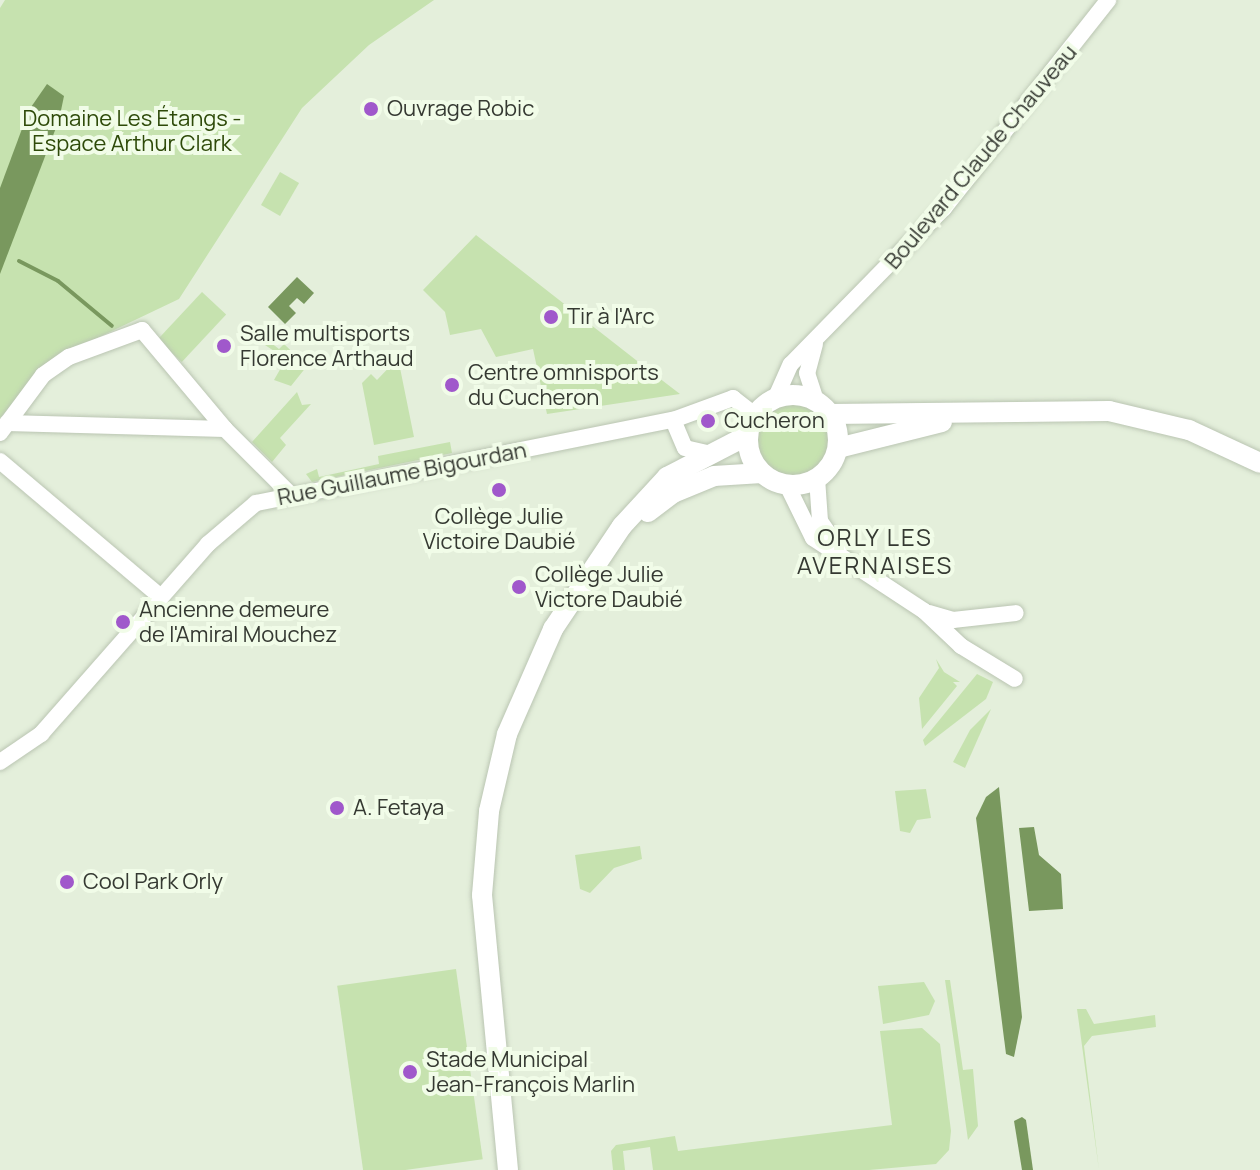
<!DOCTYPE html>
<html>
<head>
<meta charset="utf-8">
<style>
	body { margin:0 }
	#map { position:relative; width:1260px; height:1170px; overflow:hidden; background:#e4efdb; font-family:Manrope,sans-serif }
	div>[style] { position:absolute }
	.green>* { inset:0; background:#c6e2af; transform-origin:0 0 }
	.round { border-radius:50% }
	.water>* { inset:0; background:#79985e }
	.stream>* { height:4px; margin:-2px; padding:0 2px; transform-origin:2px; border-radius:2px; background:#79985e }
	.roads { filter:drop-shadow(0 0 2px #bac5b2) drop-shadow(0 0 2px #bac5b2) }
	.minor>* { height:16px; margin:-8px; padding:0 8px; transform-origin:8px; border-radius:8px; background:#fff }
	.major>* { height:20px; margin:-10px; padding:0 10px; transform-origin:10px; border-radius:10px; background:#fff }
	.major>.ring { margin:-10px; padding:0; box-sizing:content-box; background:none; border:20px solid #fff; border-radius:50% }
	.dots>* { width:22px; height:22px; translate:-50% -50%; box-sizing:border-box; border:4px solid #f1fce8; border-radius:50% }
	span { translate:-50% -50%; white-space:nowrap; text-align:center; line-height:1.15; -webkit-text-stroke:8px #f1fce8; paint-order:stroke }
	.poi-label { font-size:22px; color:#353932 }
	.left { translate:0 -50%; text-align:left }
	.park-label { font-size:22px; color:#2e4a09 }
	.street-label { font-size:22px; color:#353932 }
	.neighbourhood-label { font-size:24px; color:#353932; letter-spacing:2px }
</style>
</head>
<body>
<div id="map">
	<div class="green">
		<i style="clip-path:polygon(5px 0,434px 0,369px 45px,302px 108px,179px 299px,49px 361px,0 418px,0 8px)"></i>
		<i style="left:280px;top:172px;width:22px;height:38px;rotate:30deg"></i>
		<i style="clip-path:polygon(476px 235px,650px 371px,680px 394px,547px 414px,533px 349px,496px 357px,481px 329px,450px 335px,445px 312px,423px 290px)"></i>
		<i style="left:202px;top:292px;width:33px;height:65px;rotate:43deg"></i>
		<i style="clip-path:polygon(266px 339px,279px 349px,284px 344px,307px 366px,291px 386px,274px 380px,286px 359px,262px 343px)"></i>
		<i style="clip-path:polygon(398px 358px,414px 437px,374px 445px,362px 383px,371px 374px,377px 380px)"></i>
		<i style="clip-path:polygon(297px 392px,302px 405px,311px 404px,280px 438px,286px 445px,272px 462px,252px 442px)"></i>
		<i class="round" style="left:756px;top:404px;width:72px;height:72px"></i>
		<i style="clip-path:polygon(450px 442px,452px 453px,312px 482px,306px 474px,317px 469px,319px 477px,379px 464px,378px 456px)"></i>
		<i style="clip-path:polygon(936px 659px,944px 672px,960px 682px,953px 682px,957px 686px,922px 729px,919px 698px,939px 668px)"></i>
		<i style="clip-path:polygon(977px 674px,993px 682px,986px 699px,925px 746px,923px 740px)"></i>
		<i style="clip-path:polygon(991px 709px,965px 768px,953px 762px,970px 730px)"></i>
		<i style="clip-path:polygon(926px 789px,931px 818px,917px 820px,910px 833px,900px 831px,895px 791px)"></i>
		<i style="clip-path:polygon(640px 846px,642px 859px,614px 868px,590px 893px,580px 889px,575px 855px)"></i>
		<i style="left:456px;top:969px;width:192px;height:120px;rotate:82deg"></i>
		<i style="clip-path:polygon(945px 980px,950px 980px,963px 1070px,973px 1069px,978px 1126px,968px 1140px)"></i>
		<i style="clip-path:polygon(924px 982px,935px 1001px,929px 1015px,883px 1024px,878px 986px)"></i>
		<i style="clip-path:polygon(1077px 1009px,1086px 1009px,1094px 1024px,1155px 1015px,1156px 1027px,1092px 1036px,1084px 1046px,1099px 1170px)"></i>
		<i style="clip-path:polygon(922px 1028px,940px 1044px,951px 1131px,949px 1150px,936px 1164px,869px 1170px,653px 1170px,650px 1147px,623px 1151px,625px 1170px,613px 1170px,611px 1151px,616px 1145px,675px 1136px,678px 1151px,892px 1125px,880px 1031px)"></i>
	</div>
	<div class="water">
		<i style="clip-path:polygon(47px 84px,64px 96px,59px 120px,0 274px,0 188px,29px 110px)"></i>
		<i style="clip-path:polygon(297px 277px,314px 293px,304px 304px,297px 298px,289px 306px,296px 313px,285px 324px,268px 307px)"></i>
		<i style="clip-path:polygon(999px 787px,1022px 1017px,1014px 1057px,1006px 1054px,976px 818px,986px 797px)"></i>
		<i style="clip-path:polygon(1034px 827px,1039px 855px,1061px 874px,1063px 909px,1029px 911px,1019px 828px)"></i>
		<i style="clip-path:polygon(1022px 1117px,1026px 1120px,1033px 1170px,1022px 1170px,1014px 1121px)"></i>
	</div>
	<div class="stream">
		<i style="left:19px;top:261px;width:44px;rotate:27.1deg"></i>
		<i style="left:58px;top:281px;width:70px;rotate:39.8deg"></i>
	</div>
	<div class="roads">
		<div class="minor">
			<i style="left:815px;top:344px;width:30px;rotate:105deg"></i>
			<i style="left:807px;top:373px;width:29px;rotate:72deg"></i>
			<i style="left:776px;top:397px;width:36px;rotate:-66deg"></i>
			<i style="left:791px;top:364px;width:219px;rotate:-45.6deg"></i>
			<i style="left:944px;top:208px;width:265px;rotate:-51.7deg"></i>
			<i style="left:673px;top:420px;width:30px;rotate:67deg"></i>
			<i style="left:685px;top:448px;width:27px;rotate:13deg"></i>
			<i style="left:7px;top:423px;width:218px;rotate:1.6deg"></i>
			<i style="left:0;top:433px;width:72px;rotate:-53.4deg"></i>
			<i style="left:43px;top:375px;width:32px;rotate:-35deg"></i>
			<i style="left:69px;top:357px;width:78px;rotate:-20.3deg"></i>
			<i style="left:142px;top:330px;width:129px;rotate:50deg"></i>
			<i style="left:225px;top:429px;width:93px;rotate:45deg"></i>
			<i style="left:0;top:461px;width:209px;rotate:40.2deg"></i>
			<i style="left:817px;top:478px;width:43px;rotate:86deg"></i>
			<i style="left:820px;top:521px;width:33px;rotate:55deg"></i>
			<i style="left:787px;top:485px;width:59px;rotate:63.9deg"></i>
			<i style="left:813px;top:538px;width:133px;rotate:33.3deg"></i>
			<i style="left:924px;top:611px;width:51px;rotate:43.4deg"></i>
			<i style="left:961px;top:646px;width:63px;rotate:31.4deg"></i>
			<i style="left:929px;top:613px;width:25px;rotate:16deg"></i>
			<i style="left:953px;top:620px;width:63px;rotate:-6.3deg"></i>
			<i style="left:0;top:762px;width:50px;rotate:-34.3deg"></i>
			<i style="left:41px;top:734px;width:253px;rotate:-48.7deg"></i>
			<i style="left:208px;top:544px;width:63px;rotate:-40.5deg"></i>
			<i style="left:256px;top:503px;width:425px;rotate:-11.3deg"></i>
			<i style="left:673px;top:420px;width:64px;rotate:-20.1deg"></i>
			<i style="left:733px;top:398px;width:28px;rotate:38deg"></i>
		</div>
		<div class="major">
			<i class="ring" style="left:748px;top:395px;width:70px;height:70px"></i>
			<i style="left:830px;top:414px;width:279px;rotate:-0.6deg"></i>
			<i style="left:1109px;top:411px;width:82px;rotate:13.4deg"></i>
			<i style="left:1189px;top:430px;width:78px;rotate:24.9deg"></i>
			<i style="left:838px;top:448px;width:107px;rotate:-14deg"></i>
			<i style="left:648px;top:512px;width:31px;rotate:-37deg"></i>
			<i style="left:673px;top:493px;width:44px;rotate:-22.5deg"></i>
			<i style="left:714px;top:476px;width:48px;rotate:-3.6deg"></i>
			<i style="left:508px;top:1170px;width:276px;rotate:-95.4deg"></i>
			<i style="left:482px;top:895px;width:84px;rotate:-85.2deg"></i>
			<i style="left:489px;top:811px;width:79px;rotate:-76.8deg"></i>
			<i style="left:507px;top:734px;width:115px;rotate:-66.3deg"></i>
			<i style="left:553px;top:629px;width:124px;rotate:-56.2deg"></i>
			<i style="left:622px;top:526px;width:67px;rotate:-47.4deg"></i>
			<i style="left:667px;top:477px;width:91px;rotate:-27.4deg"></i>
		</div>
	</div>
	<div class="dots">
		<i style="left:371px;top:109px;background:#a058cb"></i>
		<i style="left:551px;top:317px;background:#a058cb"></i>
		<i style="left:224px;top:346px;background:#a058cb"></i>
		<i style="left:452px;top:385px;background:#a058cb"></i>
		<i style="left:708px;top:421px;background:#a058cb"></i>
		<i style="left:499px;top:490px;background:#a058cb"></i>
		<i style="left:519px;top:587px;background:#a058cb"></i>
		<i style="left:123px;top:622px;background:#a058cb"></i>
		<i style="left:337px;top:808px;background:#a058cb"></i>
		<i style="left:67px;top:882px;background:#a058cb"></i>
		<i style="left:410px;top:1072px;background:#a058cb"></i>
	</div>
	<div class="poi-label">
		<span class="left" style="left:387px;top:109px">Ouvrage Robic</span>
		<span class="left" style="left:567px;top:317px">Tir à l'Arc</span>
		<span class="left" style="left:240px;top:346px">Salle multisports<br>Florence Arthaud</span>
		<span class="left" style="left:468px;top:385px">Centre omnisports<br>du Cucheron</span>
		<span class="left" style="left:724px;top:421px">Cucheron</span>
		<span style="left:499px;top:529px">Collège Julie<br>Victoire Daubié</span>
		<span class="left" style="left:535px;top:587px">Collège Julie<br>Victore Daubié</span>
		<span class="left" style="left:139px;top:622px">Ancienne demeure<br>de l'Amiral Mouchez</span>
		<span class="left" style="left:353px;top:808px">A. Fetaya</span>
		<span class="left" style="left:83px;top:882px">Cool Park Orly</span>
		<span class="left" style="left:426px;top:1072px">Stade Municipal<br>Jean-François Marlin</span>
	</div>
	<div class="park-label">
		<span style="left:132px;top:131px">Domaine Les Étangs -<br>Espace Arthur Clark</span>
	</div>
	<div class="street-label">
		<span style="left:981px;top:157px;rotate:-50deg">Boulevard Claude Chauveau</span>
		<span style="left:402px;top:474px;rotate:-11deg">Rue Guillaume Bigourdan</span>
	</div>
	<div class="neighbourhood-label">
		<span style="left:875px;top:551px">ORLY LES<br>AVERNAISES</span>
	</div>
</div>
</body>
</html>
